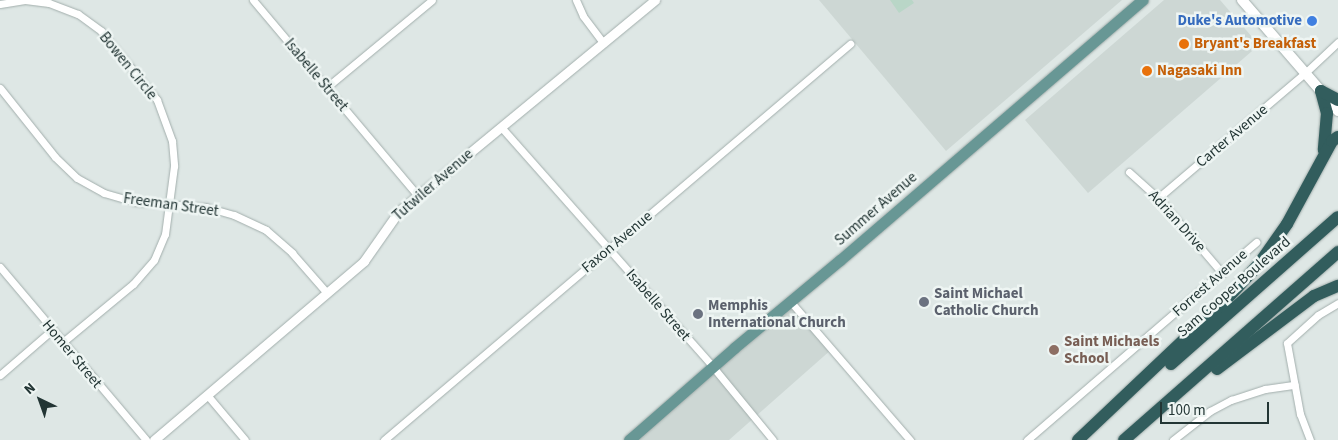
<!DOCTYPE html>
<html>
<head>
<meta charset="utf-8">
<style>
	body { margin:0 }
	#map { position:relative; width:1338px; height:440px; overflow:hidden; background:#dee7e5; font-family:"Source Sans 3",sans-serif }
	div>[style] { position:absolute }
	.built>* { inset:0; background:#cdd7d4 }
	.green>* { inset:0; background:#b9d6c7 }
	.roads { filter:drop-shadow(0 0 1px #a2aeac) drop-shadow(0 0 1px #a2aeac) }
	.minor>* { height:7px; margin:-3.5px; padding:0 3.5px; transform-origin:3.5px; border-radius:3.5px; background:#fff }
	.tertiary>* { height:9px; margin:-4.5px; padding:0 4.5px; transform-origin:4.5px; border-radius:4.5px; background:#fff }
	.secondary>* { height:10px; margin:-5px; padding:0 5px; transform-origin:5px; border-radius:5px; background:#fff }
	.primary>* { height:11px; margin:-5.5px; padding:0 5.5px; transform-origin:5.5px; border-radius:5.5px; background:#689795 }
	.motorway>* { height:12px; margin:-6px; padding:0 6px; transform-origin:6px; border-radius:6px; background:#325d5d }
	.dots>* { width:14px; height:14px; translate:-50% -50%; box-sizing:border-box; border:2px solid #eef5f3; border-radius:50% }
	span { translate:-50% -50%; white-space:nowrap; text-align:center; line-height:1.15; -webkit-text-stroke:5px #eef5f3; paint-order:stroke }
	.shop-label { font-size:15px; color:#366cbe; font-weight:700 }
	.right { translate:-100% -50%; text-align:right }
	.food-label { font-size:15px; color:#c56008; font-weight:700 }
	.left { translate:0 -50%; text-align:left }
	.street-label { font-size:15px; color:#223534 }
	.worship-label { font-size:15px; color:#5b616d; font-weight:700 }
	.education-label { font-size:15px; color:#785e54; font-weight:700 }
	.north { position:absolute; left:15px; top:375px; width:50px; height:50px; -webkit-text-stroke:4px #eef5f3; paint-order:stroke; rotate:318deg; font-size:14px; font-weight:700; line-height:20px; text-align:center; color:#223534 }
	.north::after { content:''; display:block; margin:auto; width:18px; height:22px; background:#223534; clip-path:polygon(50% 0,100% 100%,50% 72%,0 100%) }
	.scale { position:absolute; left:1160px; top:402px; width:109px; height:22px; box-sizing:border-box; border:2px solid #223534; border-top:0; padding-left:6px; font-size:15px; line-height:18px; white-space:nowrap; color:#223534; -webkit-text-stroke:4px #eef5f3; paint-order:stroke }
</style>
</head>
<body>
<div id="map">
	<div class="built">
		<i style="clip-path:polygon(819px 0,1122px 0,946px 151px)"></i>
		<i style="clip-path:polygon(1164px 0,1220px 0,1259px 45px,1088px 193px,1025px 120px)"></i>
		<i style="clip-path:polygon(790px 301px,832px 349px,729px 440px,629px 440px)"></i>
	</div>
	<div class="green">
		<i style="clip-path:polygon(890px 0,912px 0,914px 3px,899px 13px)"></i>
	</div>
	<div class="roads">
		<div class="minor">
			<i style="left:253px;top:0;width:256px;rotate:49.9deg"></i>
			<i style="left:576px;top:0;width:17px;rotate:66deg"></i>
			<i style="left:583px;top:16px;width:34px;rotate:53deg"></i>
			<i style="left:0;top:4px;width:25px;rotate:-9deg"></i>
			<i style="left:25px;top:0;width:24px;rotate:7deg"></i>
			<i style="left:49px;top:3px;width:31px;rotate:21deg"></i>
			<i style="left:78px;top:14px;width:29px;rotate:36deg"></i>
			<i style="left:101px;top:31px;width:89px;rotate:50.9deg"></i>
			<i style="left:157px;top:100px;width:44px;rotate:69.9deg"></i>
			<i style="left:172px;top:141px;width:25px;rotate:85deg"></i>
			<i style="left:174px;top:166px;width:69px;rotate:97.5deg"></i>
			<i style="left:165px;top:234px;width:28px;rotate:113deg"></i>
			<i style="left:154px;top:260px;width:32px;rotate:131deg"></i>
			<i style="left:133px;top:284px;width:91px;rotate:140.4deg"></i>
			<i style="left:327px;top:87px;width:136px;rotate:-39.6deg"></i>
			<i style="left:0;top:88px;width:88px;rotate:51.4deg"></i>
			<i style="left:55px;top:157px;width:30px;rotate:44deg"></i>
			<i style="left:77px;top:178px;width:31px;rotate:29deg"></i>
			<i style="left:104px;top:193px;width:32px;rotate:16deg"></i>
			<i style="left:135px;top:202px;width:71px;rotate:4deg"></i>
			<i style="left:206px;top:207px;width:29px;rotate:16deg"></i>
			<i style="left:234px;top:215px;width:35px;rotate:25deg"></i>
			<i style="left:266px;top:230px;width:35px;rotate:41deg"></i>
			<i style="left:292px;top:253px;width:53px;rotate:48.8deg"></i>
			<i style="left:501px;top:127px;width:320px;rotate:48.5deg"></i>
			<i style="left:713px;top:367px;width:94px;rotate:50.6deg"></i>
			<i style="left:1129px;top:172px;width:39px;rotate:42deg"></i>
			<i style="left:1158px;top:198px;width:99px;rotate:49.5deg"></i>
			<i style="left:1158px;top:198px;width:193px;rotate:-40.4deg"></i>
			<i style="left:1305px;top:73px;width:45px;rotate:-43.2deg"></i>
			<i style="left:0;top:267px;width:226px;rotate:49.8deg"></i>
			<i style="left:790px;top:301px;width:184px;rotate:49.2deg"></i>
			<i style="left:0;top:375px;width:69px;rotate:-40.9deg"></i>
			<i style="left:208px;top:396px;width:57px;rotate:49.9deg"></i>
			<i style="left:384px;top:440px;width:612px;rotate:-40.36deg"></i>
			<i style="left:1027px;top:440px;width:303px;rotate:-40.8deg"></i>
			<i style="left:1173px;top:440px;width:47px;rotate:-38.1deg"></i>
			<i style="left:1210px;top:411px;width:24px;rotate:-28deg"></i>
			<i style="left:1231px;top:400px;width:36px;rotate:-18deg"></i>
			<i style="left:1265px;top:389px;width:30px;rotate:-8deg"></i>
			<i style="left:1310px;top:440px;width:28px;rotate:-111deg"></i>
			<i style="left:1300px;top:414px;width:72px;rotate:-100.4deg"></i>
			<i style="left:1287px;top:343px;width:42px;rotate:-42.1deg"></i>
			<i style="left:1318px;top:315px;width:23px;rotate:-31deg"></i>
		</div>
		<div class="tertiary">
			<i style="left:154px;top:440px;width:276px;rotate:-40.4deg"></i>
			<i style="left:364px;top:261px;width:61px;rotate:-55deg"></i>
			<i style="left:399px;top:211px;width:332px;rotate:-39.5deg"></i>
		</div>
		<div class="secondary">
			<i style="left:1242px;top:0;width:147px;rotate:49.1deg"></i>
		</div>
		<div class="primary">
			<i style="left:629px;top:440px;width:140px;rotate:-41.2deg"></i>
			<i style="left:734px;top:348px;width:138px;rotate:-39.7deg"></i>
			<i style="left:840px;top:260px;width:399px;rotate:-40.7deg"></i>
		</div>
		<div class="motorway">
			<i style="left:1321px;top:91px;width:23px;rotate:75deg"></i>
			<i style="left:1327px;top:113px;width:37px;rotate:95deg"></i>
			<i style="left:1321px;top:91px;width:19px;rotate:28deg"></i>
			<i style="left:1171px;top:364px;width:222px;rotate:-41.4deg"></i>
			<i style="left:1217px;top:369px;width:121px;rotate:-37deg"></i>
			<i style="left:1314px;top:296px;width:26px;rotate:-23deg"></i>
			<i style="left:1078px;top:440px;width:198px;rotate:-43.4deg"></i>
			<i style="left:1222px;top:304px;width:54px;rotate:-47.2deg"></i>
			<i style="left:1259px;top:264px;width:49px;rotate:-55deg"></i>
			<i style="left:1287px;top:224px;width:94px;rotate:-61.5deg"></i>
			<i style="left:1332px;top:141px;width:7px;rotate:-34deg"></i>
			<i style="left:1124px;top:440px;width:285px;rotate:-41.3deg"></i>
		</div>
	</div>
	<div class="dots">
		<i style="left:1312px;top:21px;background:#3f7fe0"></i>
		<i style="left:1184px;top:44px;background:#e8710a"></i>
		<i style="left:1147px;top:71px;background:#e8710a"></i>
		<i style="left:924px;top:302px;background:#6b7280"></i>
		<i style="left:698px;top:314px;background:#6b7280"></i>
		<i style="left:1054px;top:350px;background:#8d6e63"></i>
	</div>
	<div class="shop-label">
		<span class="right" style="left:1302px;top:21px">Duke's Automotive</span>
	</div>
	<div class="food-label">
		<span class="left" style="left:1194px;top:44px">Bryant's Breakfast</span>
		<span class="left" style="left:1157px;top:71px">Nagasaki Inn</span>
	</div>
	<div class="street-label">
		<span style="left:128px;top:66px;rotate:51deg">Bowen Circle</span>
		<span style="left:316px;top:75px;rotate:50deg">Isabelle Street</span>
		<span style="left:1232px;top:136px;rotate:-40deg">Carter Avenue</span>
		<span style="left:433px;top:185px;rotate:-41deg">Tutwiler Avenue</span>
		<span style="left:171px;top:205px;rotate:8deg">Freeman Street</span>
		<span style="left:876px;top:209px;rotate:-41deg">Summer Avenue</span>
		<span style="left:1177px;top:221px;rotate:48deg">Adrian Drive</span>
		<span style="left:617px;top:242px;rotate:-40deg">Faxon Avenue</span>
		<span style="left:1210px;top:283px;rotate:-41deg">Forrest Avenue</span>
		<span style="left:1234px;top:287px;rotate:-41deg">Sam Cooper Boulevard</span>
		<span style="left:658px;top:305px;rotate:49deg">Isabelle Street</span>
		<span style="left:72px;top:354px;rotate:50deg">Homer Street</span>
	</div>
	<div class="worship-label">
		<span class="left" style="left:934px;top:302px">Saint Michael<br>Catholic Church</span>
		<span class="left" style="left:708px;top:314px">Memphis<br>International Church</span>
	</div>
	<div class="education-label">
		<span class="left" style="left:1064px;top:350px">Saint Michaels<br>School</span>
	</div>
	<div class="north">N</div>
	<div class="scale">100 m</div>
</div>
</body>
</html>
